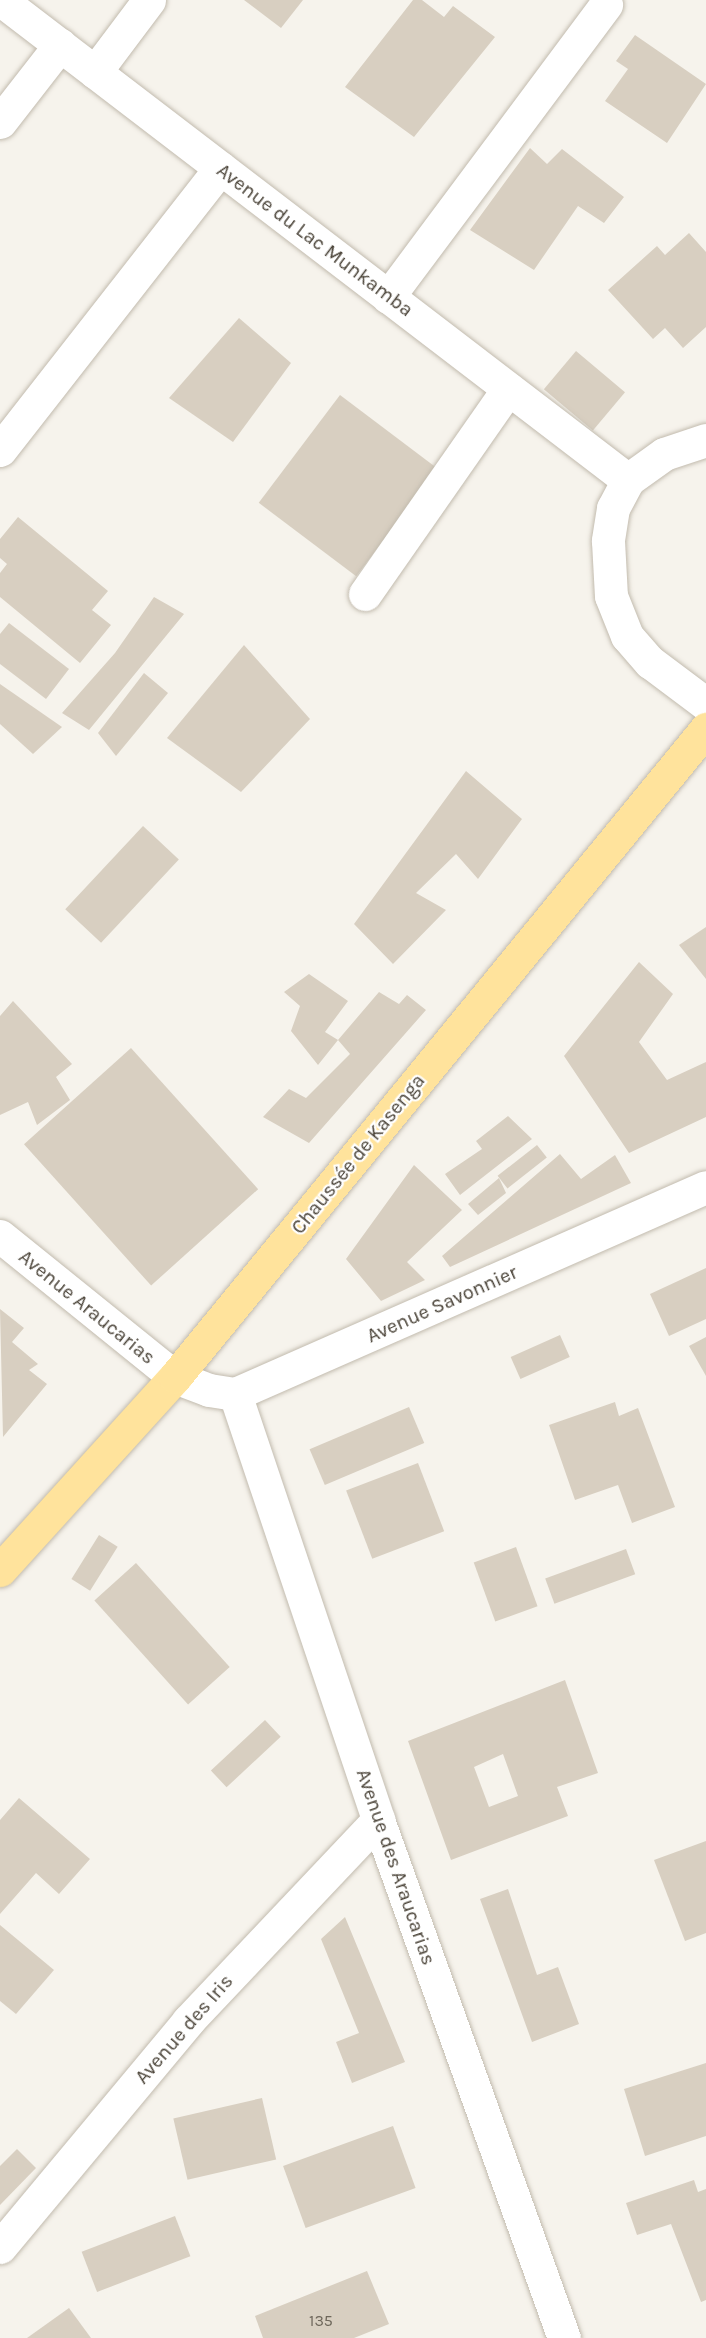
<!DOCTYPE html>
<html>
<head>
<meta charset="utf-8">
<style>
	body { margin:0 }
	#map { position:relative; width:706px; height:2338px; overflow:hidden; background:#f6f3ec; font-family:Karla,sans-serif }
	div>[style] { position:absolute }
	.building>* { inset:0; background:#d8cfc1; transform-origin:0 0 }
	.roads { filter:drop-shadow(0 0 2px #c2bbae) drop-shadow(0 0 2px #c2bbae) }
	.minor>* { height:33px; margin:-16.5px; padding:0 16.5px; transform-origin:16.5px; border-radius:16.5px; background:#fff }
	.major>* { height:33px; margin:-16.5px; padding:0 16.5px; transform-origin:16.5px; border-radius:16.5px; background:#ffe39c }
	span { translate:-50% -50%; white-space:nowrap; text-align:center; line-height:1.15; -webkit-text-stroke:4.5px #fff; paint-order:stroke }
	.number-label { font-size:16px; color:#6e675b }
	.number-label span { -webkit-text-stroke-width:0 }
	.street-label { font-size:20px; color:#4b4439 }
</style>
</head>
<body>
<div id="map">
	<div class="building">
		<i style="clip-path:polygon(244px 0,303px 0,281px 28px)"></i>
		<i style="clip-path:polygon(413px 0,422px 0,444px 17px,453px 6px,495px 37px,414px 137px,345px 87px)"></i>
		<i style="clip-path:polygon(635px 35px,706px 84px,667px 143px,605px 101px,628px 69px,616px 61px)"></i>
		<i style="clip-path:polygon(530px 148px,547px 164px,562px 149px,624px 197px,604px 223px,578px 206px,534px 270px,470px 230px)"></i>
		<i style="clip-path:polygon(689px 233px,706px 252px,706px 327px,683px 348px,665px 328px,653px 339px,608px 290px,657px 246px,665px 255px)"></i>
		<i style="clip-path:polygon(239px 318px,291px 363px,233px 442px,169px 398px)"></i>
		<i style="left:576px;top:351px;width:64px;height:50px;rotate:40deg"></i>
		<i style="left:340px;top:395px;width:122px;height:135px;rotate:37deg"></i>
		<i style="clip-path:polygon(18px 517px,108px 591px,92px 610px,111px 625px,80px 663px,0 597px,0 573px,7px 564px,0 558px,0 539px)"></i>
		<i style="clip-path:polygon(154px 597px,184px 614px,89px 730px,62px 713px,115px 653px)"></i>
		<i style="clip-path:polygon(9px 623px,69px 669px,46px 699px,0 664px,0 634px)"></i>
		<i style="clip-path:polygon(244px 645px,310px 719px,241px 792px,167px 738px)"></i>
		<i style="clip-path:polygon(144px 673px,168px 693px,116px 756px,98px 733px)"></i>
		<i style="clip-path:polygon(0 684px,62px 727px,33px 754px,0 724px)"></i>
		<i style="clip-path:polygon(466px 771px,522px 819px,478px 879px,456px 854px,416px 893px,446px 910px,393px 964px,354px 924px)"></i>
		<i style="left:143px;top:826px;width:49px;height:114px;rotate:43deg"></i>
		<i style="clip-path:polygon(706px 927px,706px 979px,679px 945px)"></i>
		<i style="clip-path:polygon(639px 962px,673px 994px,639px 1042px,667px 1080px,706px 1062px,706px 1117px,629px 1153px,564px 1056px)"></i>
		<i style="clip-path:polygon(309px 974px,348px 1001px,325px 1032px,338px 1040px,318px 1065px,291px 1031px,300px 1006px,284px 992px)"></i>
		<i style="clip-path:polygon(379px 992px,399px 1004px,407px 995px,426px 1010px,309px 1143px,263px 1117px,289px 1089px,306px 1098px,350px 1054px,338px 1040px)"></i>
		<i style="clip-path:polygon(13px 1001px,72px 1064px,56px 1077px,70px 1100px,37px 1125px,28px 1102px,0 1115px,0 1016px)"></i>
		<i style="left:131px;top:1048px;width:190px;height:144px;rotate:48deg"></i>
		<i style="clip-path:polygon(508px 1116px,532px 1139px,460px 1195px,445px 1174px,482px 1149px,476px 1141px)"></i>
		<i style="left:537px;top:1145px;width:16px;height:50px;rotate:52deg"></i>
		<i style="clip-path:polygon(560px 1154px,581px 1179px,615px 1155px,631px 1183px,450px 1267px,442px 1256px)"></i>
		<i style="clip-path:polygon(414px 1165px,462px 1210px,407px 1262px,425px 1280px,381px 1301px,346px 1259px)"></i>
		<i style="clip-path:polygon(499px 1178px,506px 1193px,478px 1215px,468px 1204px)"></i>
		<i style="clip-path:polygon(706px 1268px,706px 1319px,669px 1336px,650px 1294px)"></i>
		<i style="clip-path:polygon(0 1309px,24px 1328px,12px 1342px,38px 1364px,29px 1370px,47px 1384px,3px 1437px)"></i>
		<i style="left:560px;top:1335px;width:24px;height:54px;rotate:66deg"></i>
		<i style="clip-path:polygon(706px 1337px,706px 1376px,689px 1346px)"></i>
		<i style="clip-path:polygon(615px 1402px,619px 1416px,638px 1408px,675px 1507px,632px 1523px,618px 1485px,575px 1500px,549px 1425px)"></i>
		<i style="left:409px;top:1407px;width:39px;height:108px;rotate:67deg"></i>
		<i style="left:418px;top:1463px;width:73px;height:77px;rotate:69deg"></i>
		<i style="left:99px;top:1535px;width:22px;height:52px;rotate:32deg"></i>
		<i style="left:516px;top:1547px;width:63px;height:45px;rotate:70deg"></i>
		<i style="left:626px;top:1549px;width:27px;height:86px;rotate:70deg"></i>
		<i style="left:136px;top:1563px;width:140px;height:56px;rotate:48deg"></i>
		<i style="clip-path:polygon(evenodd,565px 1680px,598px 1773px,557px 1787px,568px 1816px,451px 1860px,408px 1741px,565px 1680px,503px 1754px,518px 1796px,489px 1807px,474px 1767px,503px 1754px)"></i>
		<i style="left:265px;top:1720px;width:23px;height:74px;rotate:47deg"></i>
		<i style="clip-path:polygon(19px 1798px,90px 1859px,59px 1894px,36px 1873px,0 1914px,0 1820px)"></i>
		<i style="clip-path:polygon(706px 1841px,706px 1933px,685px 1941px,654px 1860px)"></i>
		<i style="clip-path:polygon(508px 1889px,537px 1975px,558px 1967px,579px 2024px,532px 2042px,480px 1899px)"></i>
		<i style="clip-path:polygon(345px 1917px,405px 2062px,352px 2083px,336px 2042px,359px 2033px,321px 1939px)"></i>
		<i style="clip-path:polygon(0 1925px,54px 1970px,16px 2014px,0 2001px)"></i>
		<i style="clip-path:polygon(706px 2063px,706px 2136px,645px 2156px,624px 2089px)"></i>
		<i style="left:262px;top:2098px;width:63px;height:91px;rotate:77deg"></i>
		<i style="left:393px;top:2126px;width:66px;height:117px;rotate:70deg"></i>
		<i style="clip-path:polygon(17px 2149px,36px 2168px,0 2205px,0 2166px)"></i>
		<i style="clip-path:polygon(694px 2180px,698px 2192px,706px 2189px,706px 2300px,701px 2302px,671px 2224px,637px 2235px,626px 2203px)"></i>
		<i style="left:175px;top:2216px;width:43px;height:100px;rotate:69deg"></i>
		<i style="clip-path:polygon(367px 2271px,389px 2324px,354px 2338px,263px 2338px,255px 2316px)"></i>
		<i style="clip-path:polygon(69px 2308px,91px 2338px,27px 2338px)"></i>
	</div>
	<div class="roads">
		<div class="minor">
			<i style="left:1px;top:0;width:790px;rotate:37.44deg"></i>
			<i style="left:95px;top:72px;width:90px;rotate:-53.1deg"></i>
			<i style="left:0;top:122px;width:98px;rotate:-52.1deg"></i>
			<i style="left:388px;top:297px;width:365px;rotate:-53.3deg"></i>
			<i style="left:706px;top:440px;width:44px;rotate:161.6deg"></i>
			<i style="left:664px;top:454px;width:44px;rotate:144.2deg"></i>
			<i style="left:628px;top:480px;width:32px;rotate:118deg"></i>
			<i style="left:613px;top:508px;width:33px;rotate:99deg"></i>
			<i style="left:608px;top:541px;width:55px;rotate:86.9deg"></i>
			<i style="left:611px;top:596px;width:43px;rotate:68.2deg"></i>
			<i style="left:627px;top:636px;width:35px;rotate:49deg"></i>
			<i style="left:650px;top:662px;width:70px;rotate:36.9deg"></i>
			<i style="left:0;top:450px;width:358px;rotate:-52deg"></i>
			<i style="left:365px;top:594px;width:250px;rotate:-55.1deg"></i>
			<i style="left:0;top:1236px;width:225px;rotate:38.9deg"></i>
			<i style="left:175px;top:1377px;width:36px;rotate:21deg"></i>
			<i style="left:209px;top:1390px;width:26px;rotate:9deg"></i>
			<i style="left:235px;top:1394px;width:514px;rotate:-23.73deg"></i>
			<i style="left:235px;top:1394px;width:449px;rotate:71.4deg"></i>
			<i style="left:378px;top:1820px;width:550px;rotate:70.25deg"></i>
			<i style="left:0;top:2247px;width:294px;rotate:-50.2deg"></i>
			<i style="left:188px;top:2021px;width:277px;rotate:-46.6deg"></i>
		</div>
		<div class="major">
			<i style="left:0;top:1570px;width:261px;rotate:-47.8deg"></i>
			<i style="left:175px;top:1377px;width:838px;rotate:-50.67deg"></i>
		</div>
	</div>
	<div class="number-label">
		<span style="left:321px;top:2321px">135</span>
	</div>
	<div class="street-label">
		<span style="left:315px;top:240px;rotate:37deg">Avenue du Lac Munkamba</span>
		<span style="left:358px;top:1154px;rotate:-51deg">Chaussée de Kasenga</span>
		<span style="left:442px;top:1304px;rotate:-24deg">Avenue Savonnier</span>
		<span style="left:87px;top:1307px;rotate:39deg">Avenue Araucarias</span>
		<span style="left:396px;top:1867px;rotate:71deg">Avenue des Araucarias</span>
		<span style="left:184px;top:2029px;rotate:-49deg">Avenue des Iris</span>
	</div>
</div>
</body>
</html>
